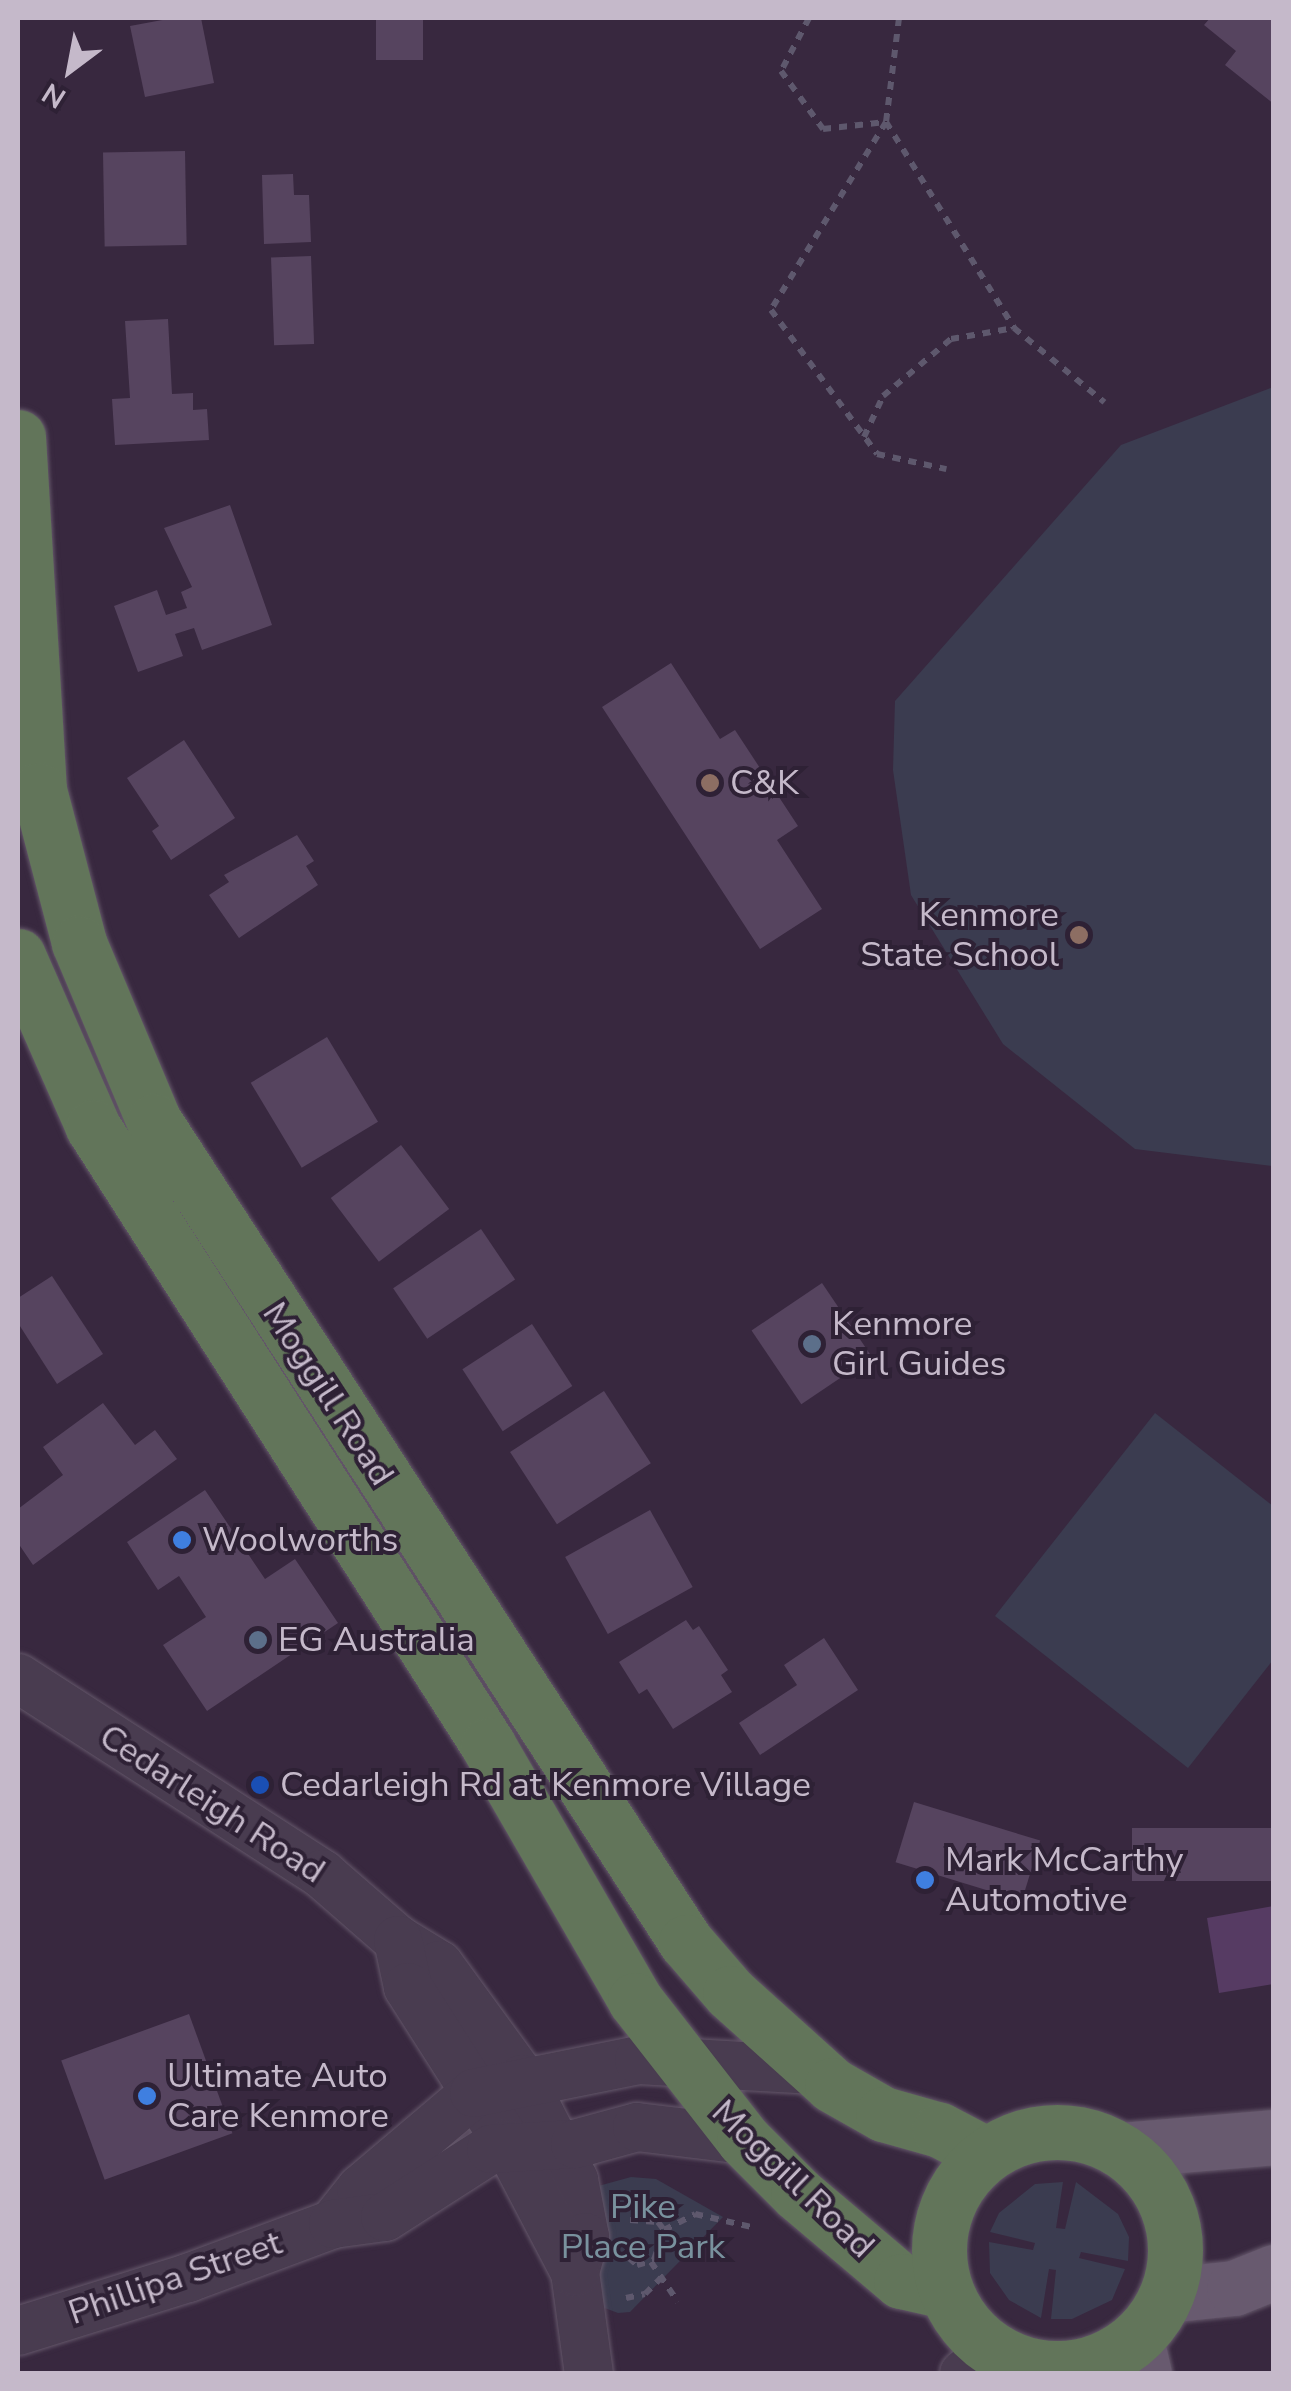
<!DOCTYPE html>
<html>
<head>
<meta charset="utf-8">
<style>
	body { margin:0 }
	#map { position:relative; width:1291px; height:2391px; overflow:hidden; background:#38283f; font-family:"Nunito Sans",sans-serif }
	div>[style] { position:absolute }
	.green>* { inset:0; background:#3b3c50 }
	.water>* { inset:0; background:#563b63 }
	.building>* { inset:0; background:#56445f; transform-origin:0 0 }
	.path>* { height:6px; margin-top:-3px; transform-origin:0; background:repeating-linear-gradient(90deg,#5e586d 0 8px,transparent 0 16px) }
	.roads { filter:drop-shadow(0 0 2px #64576a) drop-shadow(0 0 2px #64576a) }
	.minor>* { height:48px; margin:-24px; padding:0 24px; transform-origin:24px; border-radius:24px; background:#493c50 }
	.major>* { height:55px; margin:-27.5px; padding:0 27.5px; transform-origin:27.5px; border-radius:27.5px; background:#685a6f }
	.highway>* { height:55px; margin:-27.5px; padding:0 27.5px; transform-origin:27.5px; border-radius:27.5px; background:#62755a }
	.highway>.ring { margin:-27.5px; padding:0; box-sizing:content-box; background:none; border:55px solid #62755a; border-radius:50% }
	.dots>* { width:28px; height:28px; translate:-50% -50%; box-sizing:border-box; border:5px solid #2e2135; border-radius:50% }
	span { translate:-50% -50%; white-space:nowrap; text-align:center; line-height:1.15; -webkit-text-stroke:8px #2e2135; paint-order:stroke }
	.poi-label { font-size:35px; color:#c5b9ca }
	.left { translate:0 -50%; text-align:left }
	.right { translate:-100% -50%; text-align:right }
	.street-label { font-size:35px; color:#c5b9ca }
	.park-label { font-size:35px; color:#79929e }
	.frame { position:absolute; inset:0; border:20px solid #c5b9ca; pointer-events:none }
	.north { position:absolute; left:20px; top:20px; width:100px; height:100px; -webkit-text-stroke:8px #2e2135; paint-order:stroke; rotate:212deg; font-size:28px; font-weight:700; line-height:40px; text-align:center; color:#c5b9ca }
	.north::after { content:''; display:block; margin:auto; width:35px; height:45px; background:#c5b9ca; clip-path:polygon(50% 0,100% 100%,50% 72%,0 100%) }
</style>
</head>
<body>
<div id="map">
	<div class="green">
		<i style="clip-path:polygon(1273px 387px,1273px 1166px,1135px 1149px,1003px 1044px,911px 895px,893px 770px,895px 701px,1121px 445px)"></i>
		<i style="clip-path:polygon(1155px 1413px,1273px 1506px,1273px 1660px,1188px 1768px,995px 1616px)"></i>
		<i style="clip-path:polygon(631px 2177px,656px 2179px,723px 2217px,630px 2312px,618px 2313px,602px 2307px,591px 2188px)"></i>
		<i style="clip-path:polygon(1063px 2182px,1056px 2228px,1065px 2229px,1076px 2182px,1118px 2214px,1129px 2237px,1128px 2261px,1081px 2252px,1079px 2258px,1125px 2269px,1112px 2300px,1072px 2319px,1051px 2319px,1056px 2270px,1049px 2269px,1041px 2318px,1009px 2300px,990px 2273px,989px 2242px,1033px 2250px,1035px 2243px,990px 2232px,999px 2213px,1035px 2184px)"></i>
	</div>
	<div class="water">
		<i style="clip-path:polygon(1273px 1906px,1273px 1984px,1219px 1993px,1207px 1918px)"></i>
	</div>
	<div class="building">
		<i style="clip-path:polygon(173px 18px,201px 18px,214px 83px,145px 97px,130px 26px)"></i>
		<i style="left:376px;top:18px;width:47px;height:42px"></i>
		<i style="clip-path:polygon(1210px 18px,1274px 18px,1274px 104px,1225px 65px,1236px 51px,1204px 25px)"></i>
		<i style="left:185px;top:151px;width:94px;height:82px;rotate:89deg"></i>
		<i style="clip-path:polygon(293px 174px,294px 195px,309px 195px,311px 242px,264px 244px,262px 175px)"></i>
		<i style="left:311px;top:256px;width:88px;height:40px;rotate:88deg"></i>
		<i style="clip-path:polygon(168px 319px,172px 394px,193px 393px,193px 410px,207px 409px,209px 440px,115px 445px,112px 399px,130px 398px,125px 321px)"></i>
		<i style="clip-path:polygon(230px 505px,272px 625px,202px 650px,194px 628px,175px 634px,183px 656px,138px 672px,114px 606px,157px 590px,166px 615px,187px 608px,181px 592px,192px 587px,164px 528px)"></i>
		<i style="clip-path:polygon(671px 663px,720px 739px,735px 730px,798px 826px,777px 840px,822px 909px,760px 949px,602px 707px)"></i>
		<i style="clip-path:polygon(184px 740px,235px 818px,171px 860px,152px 831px,159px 826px,127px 778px)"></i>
		<i style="clip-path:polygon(297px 835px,314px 861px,306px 866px,318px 885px,239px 938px,209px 895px,229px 882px,224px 875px)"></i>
		<i style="left:327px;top:1037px;width:99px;height:89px;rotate:59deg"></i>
		<i style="left:401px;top:1145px;width:80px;height:88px;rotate:53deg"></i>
		<i style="left:481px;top:1229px;width:61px;height:106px;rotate:56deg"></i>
		<i style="clip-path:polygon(52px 1276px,103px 1354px,57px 1384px,18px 1323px,18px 1298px)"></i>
		<i style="left:822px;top:1283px;width:89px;height:85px;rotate:56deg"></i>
		<i style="left:532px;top:1324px;width:74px;height:83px;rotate:57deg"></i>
		<i style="left:604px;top:1391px;width:86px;height:112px;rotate:57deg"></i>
		<i style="clip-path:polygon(103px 1403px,135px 1445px,155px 1430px,177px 1459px,33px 1565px,18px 1543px,18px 1509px,63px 1475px,43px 1447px)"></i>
		<i style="clip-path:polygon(205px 1490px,265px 1579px,295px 1559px,338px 1623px,207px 1711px,163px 1645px,206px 1617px,179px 1576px,158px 1590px,127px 1542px)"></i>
		<i style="left:650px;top:1510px;width:88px;height:97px;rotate:61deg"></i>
		<i style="clip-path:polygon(686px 1620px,693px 1630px,699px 1626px,728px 1670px,721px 1675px,732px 1692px,673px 1729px,647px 1689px,639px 1694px,619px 1662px)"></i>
		<i style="clip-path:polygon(824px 1638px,858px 1690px,760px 1755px,739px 1723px,797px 1685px,784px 1665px)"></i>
		<i style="left:914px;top:1802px;width:132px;height:63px;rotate:17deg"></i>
		<i style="left:1274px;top:1828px;width:53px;height:142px;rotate:90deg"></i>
		<i style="left:189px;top:2014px;width:127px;height:136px;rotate:70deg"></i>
	</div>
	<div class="path">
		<i style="left:809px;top:18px;width:60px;rotate:117.8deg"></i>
		<i style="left:781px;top:71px;width:72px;rotate:54.1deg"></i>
		<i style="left:823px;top:129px;width:63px;rotate:-6.3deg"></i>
		<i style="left:886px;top:122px;width:220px;rotate:121.5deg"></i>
		<i style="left:771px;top:310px;width:179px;rotate:53.6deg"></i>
		<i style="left:877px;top:454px;width:71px;rotate:12.3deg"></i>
		<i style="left:899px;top:18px;width:105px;rotate:97.1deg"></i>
		<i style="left:886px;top:122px;width:243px;rotate:58.1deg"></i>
		<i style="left:1014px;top:328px;width:117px;rotate:39.4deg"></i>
		<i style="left:864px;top:437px;width:45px;rotate:-65.1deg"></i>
		<i style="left:883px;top:396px;width:89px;rotate:-40deg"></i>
		<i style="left:951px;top:339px;width:64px;rotate:-9.9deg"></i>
		<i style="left:630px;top:2220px;width:28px;rotate:4deg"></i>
		<i style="left:658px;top:2222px;width:10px;rotate:53deg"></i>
		<i style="left:629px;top:2258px;width:11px;rotate:41deg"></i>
		<i style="left:637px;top:2265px;width:18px;rotate:-16deg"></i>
		<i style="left:654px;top:2260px;width:32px;rotate:-72deg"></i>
		<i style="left:664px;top:2230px;width:35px;rotate:-27deg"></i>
		<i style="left:695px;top:2214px;width:63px;rotate:12.9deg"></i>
		<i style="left:651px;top:2262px;width:48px;rotate:56deg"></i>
		<i style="left:626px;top:2298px;width:19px;rotate:-12deg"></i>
		<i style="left:645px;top:2294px;width:23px;rotate:-45deg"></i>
	</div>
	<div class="roads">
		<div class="minor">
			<i style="left:18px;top:1678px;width:362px;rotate:32.8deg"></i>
			<i style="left:322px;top:1874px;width:101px;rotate:41deg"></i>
			<i style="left:398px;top:1940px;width:48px;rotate:31.4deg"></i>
			<i style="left:439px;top:1965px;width:141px;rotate:53.9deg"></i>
			<i style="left:522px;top:2079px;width:114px;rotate:62.8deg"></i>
			<i style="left:574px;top:2180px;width:58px;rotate:79.1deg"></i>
			<i style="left:585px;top:2237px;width:36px;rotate:106deg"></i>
			<i style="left:575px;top:2272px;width:103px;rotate:82.2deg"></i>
			<i style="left:398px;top:1940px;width:48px;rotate:78deg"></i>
			<i style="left:408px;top:1987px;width:186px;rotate:57.5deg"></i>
			<i style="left:508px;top:2144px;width:144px;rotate:62.4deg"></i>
			<i style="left:333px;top:2224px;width:45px;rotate:-51.3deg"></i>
			<i style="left:361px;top:2189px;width:148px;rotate:-40.3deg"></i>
			<i style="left:474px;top:2093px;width:168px;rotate:-11.3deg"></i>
			<i style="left:639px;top:2060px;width:172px;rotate:3.3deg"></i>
			<i style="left:18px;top:2331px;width:178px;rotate:-17.3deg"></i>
			<i style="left:188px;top:2278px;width:155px;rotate:-20.4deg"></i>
			<i style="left:333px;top:2224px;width:52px;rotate:-7.7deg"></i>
			<i style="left:385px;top:2217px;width:126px;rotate:-32.7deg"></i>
			<i style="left:491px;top:2149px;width:84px;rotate:-3.4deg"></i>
			<i style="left:575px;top:2144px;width:64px;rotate:-15.3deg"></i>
			<i style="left:637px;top:2127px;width:108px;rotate:6.9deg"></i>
			<i style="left:964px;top:2374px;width:38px;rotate:-37deg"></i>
		</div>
		<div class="major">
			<i style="left:1120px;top:2150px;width:155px;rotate:-4.8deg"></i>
			<i style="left:1167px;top:2295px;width:67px;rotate:-6deg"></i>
			<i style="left:1234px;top:2288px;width:43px;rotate:-21.8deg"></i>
			<i style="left:1136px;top:2339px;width:36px;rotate:77deg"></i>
			<i style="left:1041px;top:2368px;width:6px;rotate:81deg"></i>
		</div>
		<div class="highway">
			<i style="left:18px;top:437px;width:354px;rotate:86.6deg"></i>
			<i style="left:39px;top:790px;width:158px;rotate:75.3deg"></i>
			<i style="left:79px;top:943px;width:193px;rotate:67.2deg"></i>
			<i style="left:154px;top:1121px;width:978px;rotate:57.06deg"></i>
			<i style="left:686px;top:1942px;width:67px;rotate:49.2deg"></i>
			<i style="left:730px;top:1993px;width:137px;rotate:42deg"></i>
			<i style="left:832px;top:2085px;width:59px;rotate:29.6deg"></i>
			<i style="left:883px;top:2114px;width:59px;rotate:15.7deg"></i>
			<i style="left:940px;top:2130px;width:52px;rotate:27.6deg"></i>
			<i style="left:18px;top:956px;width:187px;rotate:66.3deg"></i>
			<i style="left:93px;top:1127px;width:733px;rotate:57.41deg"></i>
			<i style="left:488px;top:1745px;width:294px;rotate:60deg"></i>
			<i style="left:635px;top:2000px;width:177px;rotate:52.1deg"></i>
			<i style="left:744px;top:2140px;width:76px;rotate:45deg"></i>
			<i style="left:798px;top:2194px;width:135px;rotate:40.2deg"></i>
			<i style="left:901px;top:2281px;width:45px;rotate:12.8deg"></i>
			<i class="ring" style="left:939px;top:2132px;width:181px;height:181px"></i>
		</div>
	</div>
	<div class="dots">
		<i style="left:710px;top:783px;background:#8d6e63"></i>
		<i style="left:1079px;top:935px;background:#8d6e63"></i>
		<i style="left:812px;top:1344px;background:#5c6f8a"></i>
		<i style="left:182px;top:1540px;background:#3f7fe0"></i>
		<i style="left:258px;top:1640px;background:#5c6f8a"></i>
		<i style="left:260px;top:1785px;background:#1a4fb4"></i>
		<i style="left:925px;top:1880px;background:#3f7fe0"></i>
		<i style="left:147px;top:2096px;background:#3f7fe0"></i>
	</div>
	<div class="poi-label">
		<span class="left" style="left:730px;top:783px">C&amp;K</span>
		<span class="right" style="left:1059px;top:935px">Kenmore<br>State School</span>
		<span class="left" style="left:832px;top:1344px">Kenmore<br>Girl Guides</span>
		<span class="left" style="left:202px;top:1540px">Woolworths</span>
		<span class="left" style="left:278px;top:1640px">EG Australia</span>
		<span class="left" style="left:280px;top:1785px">Cedarleigh Rd at Kenmore Village</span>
		<span class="left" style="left:945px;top:1880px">Mark McCarthy<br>Automotive</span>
		<span class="left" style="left:167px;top:2096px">Ultimate Auto<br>Care Kenmore</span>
	</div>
	<div class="street-label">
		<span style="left:328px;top:1394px;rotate:57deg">Moggill Road</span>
		<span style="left:212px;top:1804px;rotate:33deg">Cedarleigh Road</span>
		<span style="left:793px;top:2179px;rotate:44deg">Moggill Road</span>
		<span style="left:175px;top:2278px;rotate:-19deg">Phillipa Street</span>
	</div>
	<div class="park-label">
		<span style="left:643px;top:2227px">Pike<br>Place Park</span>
	</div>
	<div class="frame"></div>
	<div class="north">N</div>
</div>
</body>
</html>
